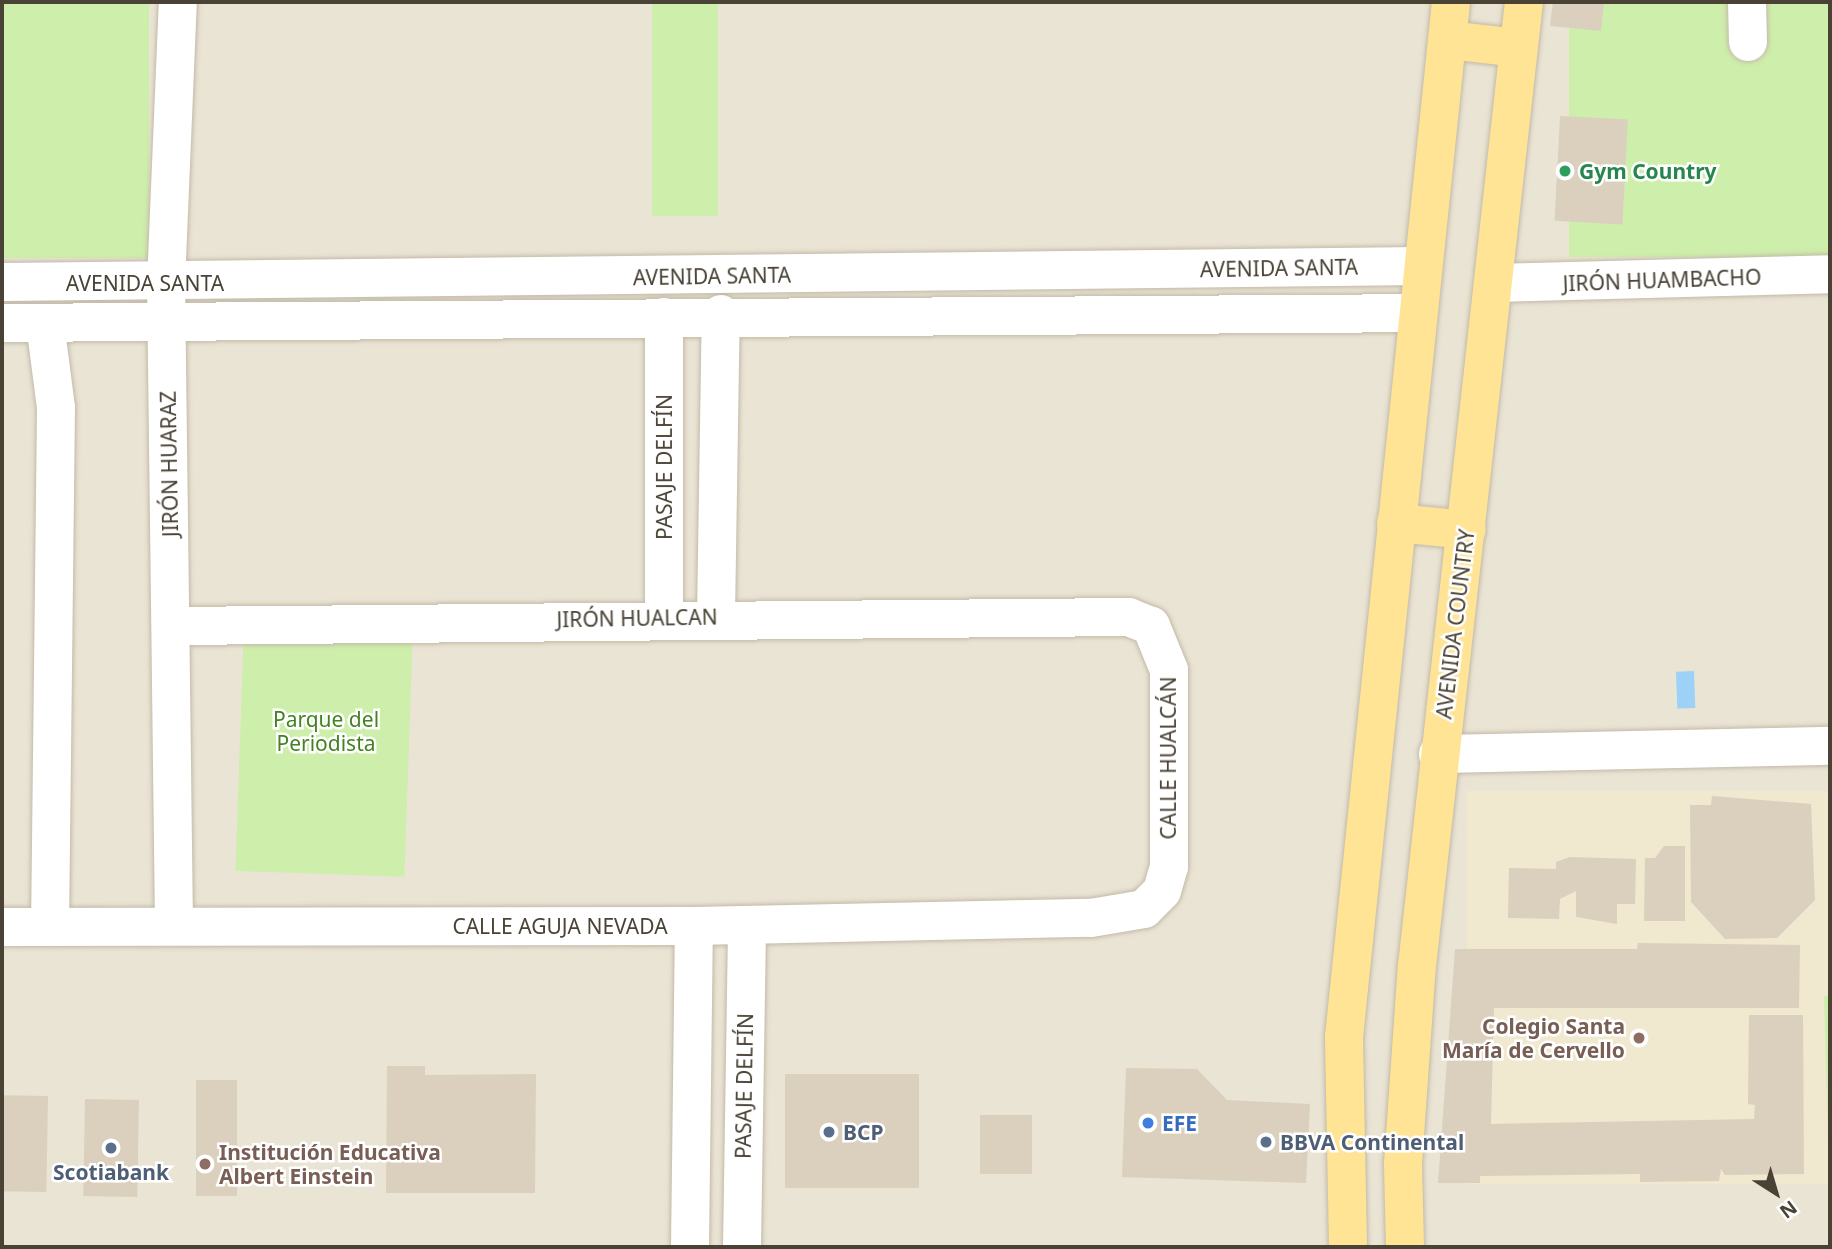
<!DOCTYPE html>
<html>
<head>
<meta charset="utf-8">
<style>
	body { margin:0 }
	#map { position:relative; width:1832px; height:1249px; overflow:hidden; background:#f5f1e7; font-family:"Noto Sans",sans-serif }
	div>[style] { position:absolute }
	.residential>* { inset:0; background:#eae4d4; transform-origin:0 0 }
	.education>* { inset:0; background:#f0e8cf; transform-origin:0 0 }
	.green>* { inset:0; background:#ceeeab; transform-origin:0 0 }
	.water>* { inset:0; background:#9dd1f8; transform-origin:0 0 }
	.building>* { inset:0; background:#dbd0be; transform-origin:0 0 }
	.roads { filter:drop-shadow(0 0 2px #c2baa8) drop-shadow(0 0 2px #c2baa8) }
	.minor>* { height:38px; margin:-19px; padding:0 19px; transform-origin:19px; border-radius:19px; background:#fff }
	.major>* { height:38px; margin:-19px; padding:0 19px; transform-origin:19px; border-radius:19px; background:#ffe496 }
	.dots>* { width:19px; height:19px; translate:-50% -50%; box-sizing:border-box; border:4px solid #fff; border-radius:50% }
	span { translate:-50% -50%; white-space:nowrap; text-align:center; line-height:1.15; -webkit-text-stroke:5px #fff; paint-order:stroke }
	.leisure-label { font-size:21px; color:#27864d; font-weight:700 }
	.left { translate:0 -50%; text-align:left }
	.street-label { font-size:21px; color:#494235 }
	.park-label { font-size:21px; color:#448221 }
	.education-label { font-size:21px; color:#785e54; font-weight:700 }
	.right { translate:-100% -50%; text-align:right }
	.shop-label { font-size:21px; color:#366cbe; font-weight:700 }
	.service-label { font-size:21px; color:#4e5e75; font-weight:700 }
	.frame { position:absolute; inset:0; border:4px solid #494235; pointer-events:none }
	.north { position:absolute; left:1741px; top:1158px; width:70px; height:70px; -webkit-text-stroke:5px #fff; paint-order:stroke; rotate:143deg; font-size:19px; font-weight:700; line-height:28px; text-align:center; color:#494235 }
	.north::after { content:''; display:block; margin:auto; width:24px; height:32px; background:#494235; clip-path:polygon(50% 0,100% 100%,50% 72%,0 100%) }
</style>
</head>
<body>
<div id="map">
	<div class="residential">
		<i style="left:2px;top:2px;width:1828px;height:1245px"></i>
	</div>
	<div class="education">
		<i style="left:1467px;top:791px;width:363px;height:393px"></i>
	</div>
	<div class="green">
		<i style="left:2px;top:2px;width:147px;height:256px"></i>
		<i style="left:652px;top:2px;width:66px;height:214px"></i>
		<i style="left:1569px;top:2px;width:261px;height:255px"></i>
		<i style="left:413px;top:629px;width:248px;height:169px;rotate:92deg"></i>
		<i style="clip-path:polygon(1824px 996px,1830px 996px,1830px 1138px,1828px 1138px)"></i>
	</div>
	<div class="water">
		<i style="left:1694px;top:671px;width:37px;height:18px;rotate:88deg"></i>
	</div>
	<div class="building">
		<i style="clip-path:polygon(1553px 2px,1604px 2px,1601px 31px,1550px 26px)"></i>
		<i style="left:1560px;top:116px;width:68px;height:105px;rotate:3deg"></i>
		<i style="clip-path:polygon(1712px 796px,1811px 804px,1815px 900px,1777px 938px,1725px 939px,1691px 902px,1690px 805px,1711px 805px)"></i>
		<i style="clip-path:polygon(1664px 846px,1685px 846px,1685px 921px,1644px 921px,1645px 858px,1655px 858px)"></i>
		<i style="clip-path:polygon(1570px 857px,1636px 859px,1635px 904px,1617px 904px,1617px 924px,1576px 917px,1576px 891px,1560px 899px,1559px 919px,1508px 918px,1509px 868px,1556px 869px,1556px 862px)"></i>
		<i style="clip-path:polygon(1638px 943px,1800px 945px,1799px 1008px,1494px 1008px,1491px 1124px,1754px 1119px,1755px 1105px,1748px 1104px,1749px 1015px,1803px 1015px,1804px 1174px,1725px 1175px,1721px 1169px,1719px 1181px,1640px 1182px,1640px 1174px,1480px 1176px,1480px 1183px,1438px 1183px,1455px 949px,1637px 949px)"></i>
		<i style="clip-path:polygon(387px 1066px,425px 1066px,425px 1075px,536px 1074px,535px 1193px,386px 1193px)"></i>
		<i style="clip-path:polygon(1126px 1068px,1197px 1069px,1227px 1100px,1310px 1104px,1306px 1183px,1122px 1177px)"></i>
		<i style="left:919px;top:1074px;width:114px;height:134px;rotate:90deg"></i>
		<i style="left:196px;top:1080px;width:41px;height:116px"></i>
		<i style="left:48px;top:1096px;width:96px;height:46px;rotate:91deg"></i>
		<i style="left:85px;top:1099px;width:54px;height:97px;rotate:1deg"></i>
		<i style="left:1032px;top:1115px;width:59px;height:52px;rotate:90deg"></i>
	</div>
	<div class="roads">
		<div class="minor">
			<i style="left:1747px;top:2px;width:40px;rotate:88.6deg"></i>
			<i style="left:2px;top:282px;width:1420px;rotate:-0.65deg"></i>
			<i style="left:1495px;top:283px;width:335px;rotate:-1.5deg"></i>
			<i style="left:664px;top:317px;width:300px;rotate:90deg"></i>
			<i style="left:2px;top:323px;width:1415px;rotate:-0.4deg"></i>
			<i style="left:45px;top:323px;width:86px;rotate:82.6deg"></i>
			<i style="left:56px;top:408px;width:518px;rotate:90.66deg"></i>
			<i style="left:716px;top:617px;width:303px;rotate:-89.1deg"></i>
			<i style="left:1438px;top:754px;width:392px;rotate:-1.2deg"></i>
			<i style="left:174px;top:926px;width:642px;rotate:-90.71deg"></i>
			<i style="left:166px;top:284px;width:282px;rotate:-87.6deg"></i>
			<i style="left:2px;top:927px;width:692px;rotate:-0.08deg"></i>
			<i style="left:694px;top:926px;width:397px;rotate:-1.2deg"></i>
			<i style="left:1091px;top:918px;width:54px;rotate:-9.6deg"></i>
			<i style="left:1144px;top:909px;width:25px;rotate:-45deg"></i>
			<i style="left:1162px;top:891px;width:25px;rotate:-74deg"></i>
			<i style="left:1169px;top:867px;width:197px;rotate:-90deg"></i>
			<i style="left:1169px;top:670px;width:48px;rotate:-112.2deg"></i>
			<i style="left:1151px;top:626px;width:24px;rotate:-158deg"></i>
			<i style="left:1129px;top:617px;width:958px;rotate:179.46deg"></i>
			<i style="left:690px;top:1247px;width:321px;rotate:-89.3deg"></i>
			<i style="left:742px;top:1247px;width:322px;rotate:-89.1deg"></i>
		</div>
		<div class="major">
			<i style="left:1448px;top:40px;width:71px;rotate:6.4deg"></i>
			<i style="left:1396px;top:523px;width:71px;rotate:5.6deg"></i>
			<i style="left:1348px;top:1247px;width:210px;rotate:-91.1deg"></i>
			<i style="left:1344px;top:1037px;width:1041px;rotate:-84.1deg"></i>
			<i style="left:1405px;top:1247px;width:83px;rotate:-91.4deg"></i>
			<i style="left:1403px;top:1164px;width:198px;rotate:-86deg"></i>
			<i style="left:1417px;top:966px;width:970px;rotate:-83.67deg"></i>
		</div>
	</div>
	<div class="dots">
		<i style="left:1565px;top:171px;background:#2e9e5b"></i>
		<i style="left:1639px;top:1038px;background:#8d6e63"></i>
		<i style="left:1148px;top:1123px;background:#3f7fe0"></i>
		<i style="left:829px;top:1132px;background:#5c6f8a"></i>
		<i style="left:1266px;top:1142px;background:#5c6f8a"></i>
		<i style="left:111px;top:1148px;background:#5c6f8a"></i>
		<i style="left:205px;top:1164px;background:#8d6e63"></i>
	</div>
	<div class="leisure-label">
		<span class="left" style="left:1579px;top:171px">Gym Country</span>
	</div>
	<div class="street-label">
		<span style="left:1279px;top:268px;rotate:-1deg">AVENIDA SANTA</span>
		<span style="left:712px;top:276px;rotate:-1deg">AVENIDA SANTA</span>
		<span style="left:1662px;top:280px;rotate:-2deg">JIRÓN HUAMBACHO</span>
		<span style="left:145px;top:283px">AVENIDA SANTA</span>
		<span style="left:169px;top:464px;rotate:-91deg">JIRÓN HUARAZ</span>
		<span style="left:664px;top:467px;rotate:-90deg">PASAJE DELFÍN</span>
		<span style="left:637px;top:618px;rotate:-1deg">JIRÓN HUALCAN</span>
		<span style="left:1455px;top:624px;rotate:-83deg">AVENIDA COUNTRY</span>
		<span style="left:1168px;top:758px;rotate:-90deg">CALLE HUALCÁN</span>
		<span style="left:560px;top:926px">CALLE AGUJA NEVADA</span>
		<span style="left:744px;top:1086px;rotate:-89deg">PASAJE DELFÍN</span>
	</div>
	<div class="park-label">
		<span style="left:326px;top:731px">Parque del<br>Periodista</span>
	</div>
	<div class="education-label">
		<span class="right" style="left:1625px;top:1038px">Colegio Santa<br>María de Cervello</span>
		<span class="left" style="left:219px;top:1164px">Institución Educativa<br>Albert Einstein</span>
	</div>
	<div class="shop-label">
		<span class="left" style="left:1162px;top:1123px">EFE</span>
	</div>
	<div class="service-label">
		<span class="left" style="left:843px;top:1132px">BCP</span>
		<span class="left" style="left:1280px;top:1142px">BBVA Continental</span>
		<span style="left:111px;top:1172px">Scotiabank</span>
	</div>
	<div class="frame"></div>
	<div class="north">N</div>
</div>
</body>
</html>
